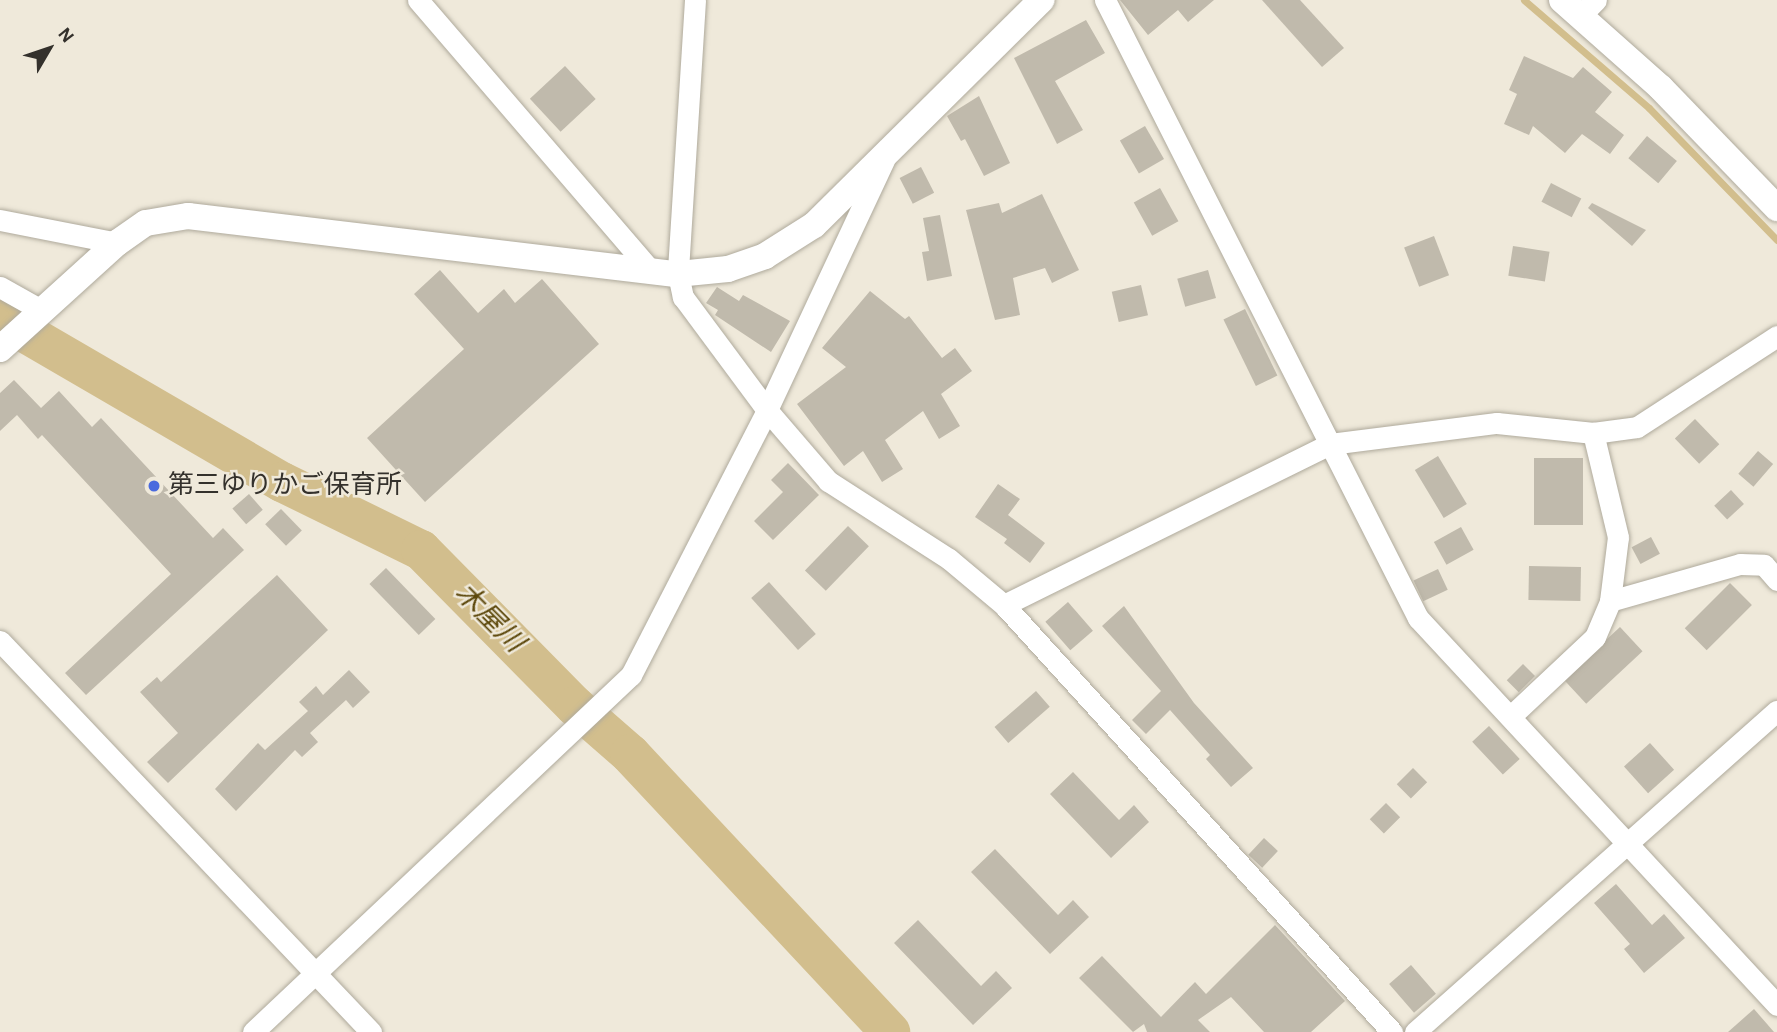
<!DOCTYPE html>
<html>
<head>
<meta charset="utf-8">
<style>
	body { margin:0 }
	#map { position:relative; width:1777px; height:1032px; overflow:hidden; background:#efe9da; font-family:"Alegreya Sans","Noto Sans JP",sans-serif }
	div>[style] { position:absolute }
	.stream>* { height:7px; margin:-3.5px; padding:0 3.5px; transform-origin:3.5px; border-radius:3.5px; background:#d2be8d }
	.river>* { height:40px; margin:-20px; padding:0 20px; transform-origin:20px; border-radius:20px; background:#d2be8d }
	.building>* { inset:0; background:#c0baac; transform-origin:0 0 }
	.roads { filter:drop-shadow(0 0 2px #afaa9c) drop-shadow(0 0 2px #afaa9c) }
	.minor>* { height:21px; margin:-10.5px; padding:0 10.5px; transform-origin:10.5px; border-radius:10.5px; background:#fff }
	.tertiary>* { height:26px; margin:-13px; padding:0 13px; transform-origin:13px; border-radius:13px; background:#fff }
	.dots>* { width:19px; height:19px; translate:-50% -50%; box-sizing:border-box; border:4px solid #efe9da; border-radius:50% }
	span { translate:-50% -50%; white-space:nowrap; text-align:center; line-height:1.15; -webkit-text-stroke:5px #efe9da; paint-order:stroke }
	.poi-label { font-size:26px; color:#34312c }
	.left { translate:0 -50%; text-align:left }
	.water-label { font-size:28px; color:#5c470a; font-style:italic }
	.north { position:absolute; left:14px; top:14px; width:70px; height:70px; -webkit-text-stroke:5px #efe9da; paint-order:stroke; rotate:51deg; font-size:19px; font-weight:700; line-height:28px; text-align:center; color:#34312c }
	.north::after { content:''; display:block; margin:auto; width:24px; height:32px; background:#34312c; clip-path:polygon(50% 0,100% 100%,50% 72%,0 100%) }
</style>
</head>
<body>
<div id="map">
	<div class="stream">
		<i style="left:1524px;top:0;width:165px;rotate:40.8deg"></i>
		<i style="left:1649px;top:108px;width:184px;rotate:45.9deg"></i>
	</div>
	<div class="river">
		<i style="left:0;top:318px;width:326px;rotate:30.2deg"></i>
		<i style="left:282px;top:482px;width:155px;rotate:26.1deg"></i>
		<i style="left:421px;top:550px;width:219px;rotate:45.4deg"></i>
		<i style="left:575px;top:706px;width:73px;rotate:41.1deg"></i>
		<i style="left:630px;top:754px;width:381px;rotate:46.9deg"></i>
	</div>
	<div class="building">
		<i style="clip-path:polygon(1120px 0,1214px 0,1188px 22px,1178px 10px,1148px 35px)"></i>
		<i style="clip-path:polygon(1262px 0,1300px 0,1344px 48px,1322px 67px)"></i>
		<i style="clip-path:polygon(1086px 20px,1105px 53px,1055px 81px,1083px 130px,1057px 144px,1014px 58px)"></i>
		<i style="clip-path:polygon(1524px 56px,1573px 78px,1583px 67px,1612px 92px,1595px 112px,1624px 135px,1610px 154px,1582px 134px,1565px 153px,1533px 126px,1529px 135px,1504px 124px,1517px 94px,1509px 90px)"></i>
		<i style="left:565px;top:66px;width:45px;height:48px;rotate:47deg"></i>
		<i style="clip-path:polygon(979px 96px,1010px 163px,984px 176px,965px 139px,961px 141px,947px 116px)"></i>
		<i style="left:1145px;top:126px;width:38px;height:29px;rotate:60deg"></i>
		<i style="left:1647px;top:136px;width:39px;height:29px;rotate:40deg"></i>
		<i style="left:921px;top:167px;width:29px;height:24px;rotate:63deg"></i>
		<i style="left:1551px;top:183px;width:34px;height:21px;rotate:27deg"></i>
		<i style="left:1160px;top:188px;width:38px;height:30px;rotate:61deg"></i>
		<i style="clip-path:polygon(1042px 194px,1079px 270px,1052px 283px,1045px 268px,1013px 278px,1020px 315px,995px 320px,966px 210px,999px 203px,1002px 213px)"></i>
		<i style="clip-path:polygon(1592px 203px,1646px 230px,1632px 246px,1588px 208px)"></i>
		<i style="clip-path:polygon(940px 215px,952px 276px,927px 281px,922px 252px,929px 251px,923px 218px)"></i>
		<i style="left:1434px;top:236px;width:42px;height:32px;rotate:69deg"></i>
		<i style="left:1513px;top:246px;width:37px;height:30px;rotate:9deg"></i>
		<i style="clip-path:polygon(440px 270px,478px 313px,504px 289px,515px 303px,542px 279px,599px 344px,425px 502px,367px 438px,464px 349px,414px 294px)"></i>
		<i style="left:1208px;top:270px;width:29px;height:32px;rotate:74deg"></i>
		<i style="left:1141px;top:285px;width:31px;height:30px;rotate:77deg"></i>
		<i style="clip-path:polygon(717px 287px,739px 301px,743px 295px,790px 321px,771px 352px,715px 315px,718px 310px,706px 303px)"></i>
		<i style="clip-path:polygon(870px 291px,905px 319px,909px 316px,942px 358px,955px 348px,972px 371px,941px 394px,960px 426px,939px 439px,923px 411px,885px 440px,903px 469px,882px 482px,863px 451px,844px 466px,797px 404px,846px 367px,822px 348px)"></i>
		<i style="left:1245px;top:309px;width:74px;height:24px;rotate:64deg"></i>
		<i style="clip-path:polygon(14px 380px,41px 408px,59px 391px,92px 427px,101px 418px,213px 538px,223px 528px,244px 550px,86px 695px,65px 673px,171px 574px,42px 435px,38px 439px,17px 415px,0 431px,0 393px)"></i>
		<i style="left:1695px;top:419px;width:35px;height:28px;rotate:46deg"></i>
		<i style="left:1758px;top:451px;width:20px;height:30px;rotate:41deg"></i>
		<i style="left:1438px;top:456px;width:56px;height:27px;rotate:59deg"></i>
		<i style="left:1534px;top:458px;width:49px;height:67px"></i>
		<i style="clip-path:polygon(788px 463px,819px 495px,773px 540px,754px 521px,783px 492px,771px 480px)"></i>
		<i style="clip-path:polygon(998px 484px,1020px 499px,1008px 515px,1045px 543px,1030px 563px,1004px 543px,1007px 539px,975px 517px)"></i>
		<i style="left:1731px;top:490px;width:19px;height:23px;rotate:47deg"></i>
		<i style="left:249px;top:494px;width:21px;height:22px;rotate:49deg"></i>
		<i style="left:281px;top:509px;width:30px;height:22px;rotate:46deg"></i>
		<i style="left:848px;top:526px;width:29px;height:62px;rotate:44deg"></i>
		<i style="left:1461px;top:527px;width:26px;height:31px;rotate:61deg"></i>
		<i style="left:1651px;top:537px;width:19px;height:22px;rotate:62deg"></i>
		<i style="left:1529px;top:566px;width:52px;height:34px;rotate:1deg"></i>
		<i style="left:386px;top:568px;width:71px;height:23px;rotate:46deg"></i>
		<i style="left:1438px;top:569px;width:23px;height:27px;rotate:65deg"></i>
		<i style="clip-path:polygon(277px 575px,328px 630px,168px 783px,147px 762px,178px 733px,140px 692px,157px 677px,161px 682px)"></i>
		<i style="left:769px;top:582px;width:70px;height:24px;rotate:48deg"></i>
		<i style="left:1730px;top:583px;width:31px;height:64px;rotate:45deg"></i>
		<i style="left:1068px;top:602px;width:38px;height:30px;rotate:49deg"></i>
		<i style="clip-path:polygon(1124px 606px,1194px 703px,1253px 768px,1231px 787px,1206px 759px,1210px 755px,1170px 710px,1146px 734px,1132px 720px,1161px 691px,1102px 626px)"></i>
		<i style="left:1620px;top:627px;width:33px;height:77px;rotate:47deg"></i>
		<i style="left:1523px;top:664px;width:17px;height:23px;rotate:45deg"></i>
		<i style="clip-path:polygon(349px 670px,370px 692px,353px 708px,346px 700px,310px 733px,318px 742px,302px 757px,295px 750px,236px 811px,215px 789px,258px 743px,265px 750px,308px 711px,299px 702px,316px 686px,323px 695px)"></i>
		<i style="left:1036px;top:691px;width:21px;height:55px;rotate:49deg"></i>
		<i style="left:1489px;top:726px;width:45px;height:23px;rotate:47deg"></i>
		<i style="left:1650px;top:743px;width:36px;height:35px;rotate:48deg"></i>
		<i style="left:1413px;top:768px;width:20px;height:23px;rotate:45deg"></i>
		<i style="clip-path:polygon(1073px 772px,1119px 820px,1134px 805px,1149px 822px,1111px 858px,1050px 794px)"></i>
		<i style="left:1386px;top:803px;width:20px;height:23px;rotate:45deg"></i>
		<i style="left:1264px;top:838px;width:19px;height:23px;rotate:43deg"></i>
		<i style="clip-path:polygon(995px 849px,1058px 915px,1073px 900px,1089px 917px,1050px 954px,971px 872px)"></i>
		<i style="clip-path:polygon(1616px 884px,1652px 925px,1664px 914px,1685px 938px,1644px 973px,1624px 949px,1630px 944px,1594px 903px)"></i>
		<i style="clip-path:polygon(918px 920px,981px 986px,996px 971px,1012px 988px,973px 1025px,894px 943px)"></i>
		<i style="clip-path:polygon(1275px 925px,1345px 1001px,1311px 1032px,1264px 1032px,1231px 997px,1198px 1020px,1210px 1032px,1147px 1032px,1144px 1024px,1133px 1032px,1079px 978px,1102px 956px,1161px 1017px,1195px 982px,1206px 994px)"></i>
		<i style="left:1411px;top:965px;width:38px;height:29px;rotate:49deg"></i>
		<i style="clip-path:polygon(1754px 1009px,1774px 1032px,1728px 1032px)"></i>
	</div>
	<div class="roads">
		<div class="minor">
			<i style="left:418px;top:0;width:357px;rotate:49.3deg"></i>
			<i style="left:695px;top:0;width:275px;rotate:93.6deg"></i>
			<i style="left:678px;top:274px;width:24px;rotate:78deg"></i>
			<i style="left:683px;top:297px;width:141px;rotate:53.4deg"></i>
			<i style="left:767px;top:410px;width:94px;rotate:49.3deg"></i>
			<i style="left:828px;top:481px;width:144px;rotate:32.8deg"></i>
			<i style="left:949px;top:559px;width:72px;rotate:39.9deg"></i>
			<i style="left:1004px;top:605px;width:577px;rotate:47.74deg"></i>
			<i style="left:1105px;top:0;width:693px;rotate:63.14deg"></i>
			<i style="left:1418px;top:618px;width:528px;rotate:47.15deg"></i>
			<i style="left:1581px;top:15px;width:21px;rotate:-45deg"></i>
			<i style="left:0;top:220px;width:119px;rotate:11.1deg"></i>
			<i style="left:0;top:287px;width:47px;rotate:29.3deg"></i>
			<i style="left:1610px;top:601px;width:135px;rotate:-15.9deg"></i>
			<i style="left:1740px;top:564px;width:24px;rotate:2deg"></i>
			<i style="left:1764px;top:565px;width:20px;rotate:49deg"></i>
			<i style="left:1004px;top:605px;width:364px;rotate:-26.3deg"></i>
			<i style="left:1330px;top:444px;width:168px;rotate:-7.2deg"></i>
			<i style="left:1497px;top:423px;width:97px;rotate:5.9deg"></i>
			<i style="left:1593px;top:433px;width:44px;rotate:-7.8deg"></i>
			<i style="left:1637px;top:427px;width:167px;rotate:-33deg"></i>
			<i style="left:0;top:641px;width:539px;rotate:46.5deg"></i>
			<i style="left:1511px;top:716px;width:115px;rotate:-43.2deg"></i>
			<i style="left:1595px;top:637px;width:39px;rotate:-67deg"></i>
			<i style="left:1610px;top:601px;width:64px;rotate:-82.9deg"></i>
			<i style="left:1618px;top:537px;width:107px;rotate:-103.5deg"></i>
			<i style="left:253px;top:1032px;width:520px;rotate:-43.36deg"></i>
			<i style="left:631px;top:675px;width:298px;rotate:-62.8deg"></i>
			<i style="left:767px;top:410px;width:276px;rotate:-64.9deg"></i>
			<i style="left:1415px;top:1032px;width:484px;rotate:-41.6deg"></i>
		</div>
		<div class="tertiary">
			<i style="left:1562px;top:0;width:132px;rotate:41.6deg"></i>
			<i style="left:1661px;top:88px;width:167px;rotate:46deg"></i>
			<i style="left:0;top:349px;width:158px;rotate:-42.2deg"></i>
			<i style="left:117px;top:243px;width:35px;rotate:-35deg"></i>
			<i style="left:146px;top:223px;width:43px;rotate:-9.5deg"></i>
			<i style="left:188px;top:216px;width:493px;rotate:6.8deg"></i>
			<i style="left:678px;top:274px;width:50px;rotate:-5.7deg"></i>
			<i style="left:728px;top:269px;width:39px;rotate:-19deg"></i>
			<i style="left:765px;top:256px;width:58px;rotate:-32.3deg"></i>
			<i style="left:814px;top:225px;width:320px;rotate:-44.7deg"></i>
		</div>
	</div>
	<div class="dots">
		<i style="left:154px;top:486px;background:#4a6ade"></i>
	</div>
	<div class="poi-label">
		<span class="left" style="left:168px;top:486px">第三ゆりかご保育所</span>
	</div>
	<div class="water-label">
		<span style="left:489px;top:618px;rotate:45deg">木屋川</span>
	</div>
	<div class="north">N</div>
</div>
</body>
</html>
